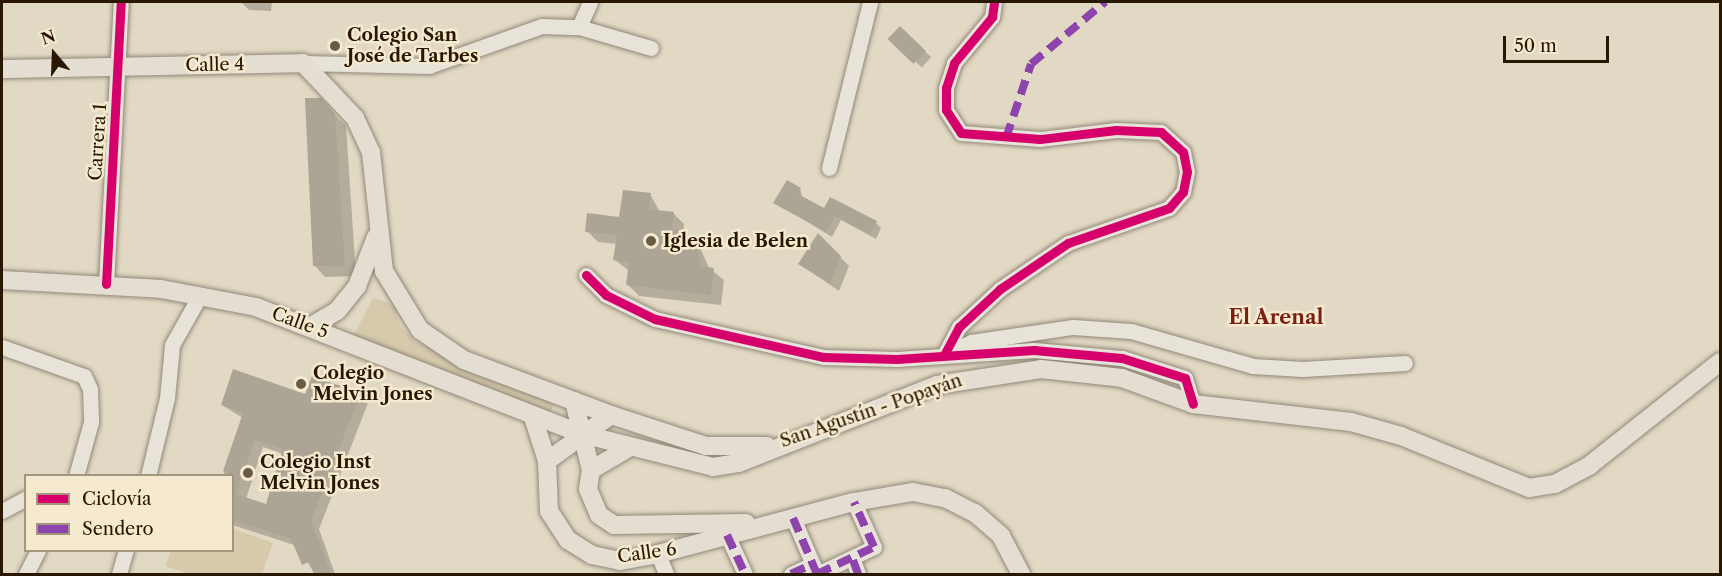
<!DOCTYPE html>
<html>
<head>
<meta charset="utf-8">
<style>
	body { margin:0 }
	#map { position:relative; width:1722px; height:576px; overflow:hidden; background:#e2d9c4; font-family:"Libre Caslon Text",serif }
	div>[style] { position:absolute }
	.green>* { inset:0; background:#d6c9ac }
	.shadow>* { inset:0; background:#0003; transform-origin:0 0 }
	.building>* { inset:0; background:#aca595; transform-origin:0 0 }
	.roads { filter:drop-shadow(0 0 2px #908879) drop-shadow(0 0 2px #908879) }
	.minor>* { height:15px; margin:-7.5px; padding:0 7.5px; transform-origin:7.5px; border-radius:7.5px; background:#e8e3d8 }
	.major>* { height:18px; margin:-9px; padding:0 9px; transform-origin:9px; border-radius:9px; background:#e4ded2 }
	.quiet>* { height:8px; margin-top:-4px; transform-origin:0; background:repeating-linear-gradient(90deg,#8e44ad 0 15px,transparent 0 23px) }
	.cycleway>* { height:9px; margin:-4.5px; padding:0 4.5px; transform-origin:4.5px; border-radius:4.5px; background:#d6006c }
	.dots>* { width:16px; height:16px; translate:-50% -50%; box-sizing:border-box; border:3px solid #f5ead0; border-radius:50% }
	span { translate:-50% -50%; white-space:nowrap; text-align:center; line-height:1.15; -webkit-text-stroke:5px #f5ead0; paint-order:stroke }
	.poi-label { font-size:18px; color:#281701; font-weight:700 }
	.left { translate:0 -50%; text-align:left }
	.street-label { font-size:18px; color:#281701 }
	.neighbourhood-label { font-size:20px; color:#7a1f14; font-weight:700 }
	.frame { position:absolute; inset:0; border:3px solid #281701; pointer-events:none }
	.legend { position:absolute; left:24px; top:474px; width:210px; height:78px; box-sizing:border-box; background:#f5ead0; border:2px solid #a3967d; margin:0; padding:8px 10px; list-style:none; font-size:18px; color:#281701 }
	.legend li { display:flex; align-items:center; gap:12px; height:30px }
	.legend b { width:30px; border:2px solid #a3967d }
	.north { position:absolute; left:24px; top:24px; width:60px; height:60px; -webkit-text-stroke:4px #f5ead0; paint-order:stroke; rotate:341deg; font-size:16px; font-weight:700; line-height:24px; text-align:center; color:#281701 }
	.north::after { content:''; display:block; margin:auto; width:21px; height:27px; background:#281701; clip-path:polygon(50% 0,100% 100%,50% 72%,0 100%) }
	.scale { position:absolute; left:1503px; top:36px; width:106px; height:27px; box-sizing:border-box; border:3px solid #281701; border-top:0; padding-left:8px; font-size:18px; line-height:21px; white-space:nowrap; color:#281701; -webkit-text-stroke:4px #f5ead0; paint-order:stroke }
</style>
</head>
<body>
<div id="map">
	<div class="green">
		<i style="clip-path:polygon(373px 298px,394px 305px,400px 325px,416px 342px,554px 404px,548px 418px,353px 337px)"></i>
		<i style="clip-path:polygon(233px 529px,273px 543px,262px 574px,189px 574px,165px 566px,171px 551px,232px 550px)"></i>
	</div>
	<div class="shadow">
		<i style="clip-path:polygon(241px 2px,272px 2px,271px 11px,249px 10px)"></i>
		<i style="left:900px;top:29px;width:42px;height:14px;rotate:42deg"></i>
		<i style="clip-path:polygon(329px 109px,346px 126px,356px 276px,325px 277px,314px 265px)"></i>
		<i style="clip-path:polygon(800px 189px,803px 199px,824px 210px,876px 223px,881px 228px,876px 239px,841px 220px,832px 237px,775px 202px)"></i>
		<i style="clip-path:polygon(650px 194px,660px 212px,673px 213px,684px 224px,683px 232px,698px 243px,709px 268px,724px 280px,721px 305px,639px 296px,628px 285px,629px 271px,615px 260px,617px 244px,598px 242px,587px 231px,621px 218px)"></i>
		<i style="clip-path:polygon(819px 235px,849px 266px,839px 291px,800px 264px)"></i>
		<i style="clip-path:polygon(evenodd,360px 394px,368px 403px,319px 529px,335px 574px,315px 574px,297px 546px,232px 525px,232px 476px,223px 476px,243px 418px,222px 405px,360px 394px,263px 447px,283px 454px,267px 506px,246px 499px,263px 447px)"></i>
	</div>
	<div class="building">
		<i style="left:900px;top:26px;width:36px;height:18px;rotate:44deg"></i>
		<i style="clip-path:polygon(305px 98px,321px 98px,335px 114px,345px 266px,313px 266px)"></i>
		<i style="clip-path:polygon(787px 180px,801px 188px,798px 194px,824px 208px,830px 197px,877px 221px,870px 234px,835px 216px,826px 232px,773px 203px)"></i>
		<i style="clip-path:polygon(623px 190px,651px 193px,649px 209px,674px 212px,672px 229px,688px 231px,686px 247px,697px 248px,701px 266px,714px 268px,711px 295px,626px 285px,629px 262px,613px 260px,617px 235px,585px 232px,587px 213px,619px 217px)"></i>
		<i style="clip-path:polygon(818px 233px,841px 256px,830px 284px,798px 264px)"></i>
		<i style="clip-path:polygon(evenodd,233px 369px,305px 394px,312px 376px,361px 393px,311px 520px,331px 574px,314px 574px,309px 562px,302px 565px,291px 539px,232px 520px,232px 475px,223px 471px,243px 413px,221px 405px,233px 369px,255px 440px,283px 449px,266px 504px,236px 494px,255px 440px)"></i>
	</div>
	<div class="roads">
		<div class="minor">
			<i style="left:579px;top:27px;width:75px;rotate:16.3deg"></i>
			<i style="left:303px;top:63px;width:126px;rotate:1.4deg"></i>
			<i style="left:429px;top:66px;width:120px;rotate:-19.5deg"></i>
			<i style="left:542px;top:26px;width:37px;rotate:2deg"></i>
			<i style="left:579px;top:27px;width:27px;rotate:-66deg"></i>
			<i style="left:829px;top:168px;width:171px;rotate:-76.1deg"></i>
			<i style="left:586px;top:275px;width:28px;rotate:45deg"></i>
			<i style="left:606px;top:295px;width:55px;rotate:26.1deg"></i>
			<i style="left:655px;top:319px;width:173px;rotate:12.7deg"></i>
			<i style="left:824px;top:357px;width:73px;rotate:1.6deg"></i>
			<i style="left:897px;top:359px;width:137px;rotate:-3.8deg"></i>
			<i style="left:1034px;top:350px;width:88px;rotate:5.2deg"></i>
			<i style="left:1122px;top:358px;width:66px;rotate:17.6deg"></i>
			<i style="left:1185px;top:378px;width:27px;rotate:73deg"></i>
			<i style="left:106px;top:284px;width:282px;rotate:-87deg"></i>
			<i style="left:2px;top:347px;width:87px;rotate:19.5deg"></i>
			<i style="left:84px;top:376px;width:14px;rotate:65deg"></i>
			<i style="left:90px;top:389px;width:33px;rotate:88deg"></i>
			<i style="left:91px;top:422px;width:56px;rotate:105.5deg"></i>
			<i style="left:954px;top:350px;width:19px;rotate:-25deg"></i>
			<i style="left:971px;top:342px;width:103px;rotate:-8.4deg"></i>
			<i style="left:1073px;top:327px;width:58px;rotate:3.9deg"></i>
			<i style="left:1131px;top:331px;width:127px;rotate:16deg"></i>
			<i style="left:1253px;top:366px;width:49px;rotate:3.5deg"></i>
			<i style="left:1302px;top:369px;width:103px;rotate:-3.3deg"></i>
			<i style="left:944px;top:355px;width:32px;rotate:-62deg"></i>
			<i style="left:959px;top:327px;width:56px;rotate:-42.8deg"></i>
			<i style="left:1000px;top:289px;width:82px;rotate:-34.1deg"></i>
			<i style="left:1068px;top:243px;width:107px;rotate:-19.1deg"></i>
			<i style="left:1169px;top:208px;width:21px;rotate:-49deg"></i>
			<i style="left:1183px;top:192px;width:20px;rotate:-79deg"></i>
			<i style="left:1187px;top:172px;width:20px;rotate:-101deg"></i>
			<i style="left:1183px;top:152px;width:30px;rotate:-138deg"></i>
			<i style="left:1161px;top:132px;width:45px;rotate:-177.5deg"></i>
			<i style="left:1116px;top:130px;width:77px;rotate:173.2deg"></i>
			<i style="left:1040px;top:139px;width:79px;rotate:-175.7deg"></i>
			<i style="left:961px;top:133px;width:27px;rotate:-123deg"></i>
			<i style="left:946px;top:110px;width:22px;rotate:-90deg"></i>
			<i style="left:946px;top:88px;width:26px;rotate:-72deg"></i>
			<i style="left:954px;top:63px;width:60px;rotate:-50.4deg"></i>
			<i style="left:992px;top:17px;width:15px;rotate:-82deg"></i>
			<i style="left:148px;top:476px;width:80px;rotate:-76.3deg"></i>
			<i style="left:167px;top:398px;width:53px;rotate:-84.6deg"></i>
			<i style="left:172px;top:345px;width:55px;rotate:-60.6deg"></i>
			<i style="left:2px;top:511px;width:27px;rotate:-28deg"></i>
			<i style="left:793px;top:518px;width:61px;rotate:66.8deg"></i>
			<i style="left:727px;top:535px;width:43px;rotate:65.2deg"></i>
			<i style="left:658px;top:554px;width:22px;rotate:68deg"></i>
			<i style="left:853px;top:560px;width:15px;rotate:70deg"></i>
			<i style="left:26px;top:574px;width:27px;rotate:-63deg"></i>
			<i style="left:119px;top:574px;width:25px;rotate:-74deg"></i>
			<i style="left:791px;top:574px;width:23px;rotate:-25deg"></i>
			<i style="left:817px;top:574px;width:63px;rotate:-25.3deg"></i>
			<i style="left:874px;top:547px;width:49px;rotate:-114deg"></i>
		</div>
		<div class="major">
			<i style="left:2px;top:69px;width:301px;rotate:-1.1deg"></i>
			<i style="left:303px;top:63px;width:76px;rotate:46.6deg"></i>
			<i style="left:355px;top:118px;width:38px;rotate:65deg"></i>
			<i style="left:371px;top:152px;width:120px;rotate:83.8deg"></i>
			<i style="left:384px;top:271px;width:69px;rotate:58.6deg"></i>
			<i style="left:420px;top:330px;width:53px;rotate:34.3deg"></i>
			<i style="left:464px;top:360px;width:157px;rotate:20.5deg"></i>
			<i style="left:611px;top:415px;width:100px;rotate:18.1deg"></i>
			<i style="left:706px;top:446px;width:61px"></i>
			<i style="left:2px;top:280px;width:159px;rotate:3.2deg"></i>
			<i style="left:161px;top:289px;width:97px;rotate:10.7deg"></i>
			<i style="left:256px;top:307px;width:350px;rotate:21.3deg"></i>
			<i style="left:582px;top:434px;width:135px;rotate:14.1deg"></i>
			<i style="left:713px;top:467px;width:26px;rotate:-9deg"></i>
			<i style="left:739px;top:463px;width:213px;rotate:-21.5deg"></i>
			<i style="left:937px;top:385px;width:105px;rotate:-8.7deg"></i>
			<i style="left:1041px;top:369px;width:81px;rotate:6.3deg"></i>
			<i style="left:1122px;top:378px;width:76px;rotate:20.1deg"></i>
			<i style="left:1193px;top:404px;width:159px;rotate:6.5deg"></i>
			<i style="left:1351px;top:422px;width:52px;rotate:15.6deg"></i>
			<i style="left:1401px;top:436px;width:138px;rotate:22.1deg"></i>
			<i style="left:1529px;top:488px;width:26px;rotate:-9deg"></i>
			<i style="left:1555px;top:484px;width:40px;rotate:-28deg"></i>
			<i style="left:1590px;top:465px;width:166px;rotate:-38.4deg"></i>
			<i style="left:311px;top:326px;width:30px;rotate:-30deg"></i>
			<i style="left:337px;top:311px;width:32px;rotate:-51deg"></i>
			<i style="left:357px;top:286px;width:53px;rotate:-68.8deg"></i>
			<i style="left:574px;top:401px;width:71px;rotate:76.2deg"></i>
			<i style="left:591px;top:470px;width:19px;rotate:99deg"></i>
			<i style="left:588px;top:489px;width:28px;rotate:67deg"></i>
			<i style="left:599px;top:515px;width:18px;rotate:34deg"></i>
			<i style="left:614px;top:525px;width:132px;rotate:-0.9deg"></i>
			<i style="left:533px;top:417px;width:46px;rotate:72.3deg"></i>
			<i style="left:547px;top:461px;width:50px;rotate:87.7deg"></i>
			<i style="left:549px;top:511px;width:35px;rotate:57deg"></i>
			<i style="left:568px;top:540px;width:28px;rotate:32deg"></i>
			<i style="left:592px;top:555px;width:29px;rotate:12deg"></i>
			<i style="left:620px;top:561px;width:39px;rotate:-10deg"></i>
			<i style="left:658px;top:554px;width:203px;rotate:-14.9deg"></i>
			<i style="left:854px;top:502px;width:60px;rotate:-9.6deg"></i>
			<i style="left:913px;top:492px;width:33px;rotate:11deg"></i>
			<i style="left:945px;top:498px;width:34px;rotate:27deg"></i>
			<i style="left:975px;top:513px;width:35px;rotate:41deg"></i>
			<i style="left:1001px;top:536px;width:43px;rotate:62.2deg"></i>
			<i style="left:547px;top:461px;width:79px;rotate:-35.7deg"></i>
			<i style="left:591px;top:470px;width:45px;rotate:-30.5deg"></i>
		</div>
	</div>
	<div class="quiet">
		<i style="left:1006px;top:138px;width:78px;rotate:-71.3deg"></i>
		<i style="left:1031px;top:64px;width:97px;rotate:-40deg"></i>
		<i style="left:793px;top:518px;width:61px;rotate:66.8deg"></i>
		<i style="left:727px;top:535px;width:43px;rotate:65.2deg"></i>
		<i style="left:853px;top:560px;width:15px;rotate:70deg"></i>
		<i style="left:791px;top:574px;width:23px;rotate:-25deg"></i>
		<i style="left:817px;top:574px;width:63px;rotate:-25.3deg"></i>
		<i style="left:874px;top:547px;width:49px;rotate:-114deg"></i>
	</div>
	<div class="cycleway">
		<i style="left:586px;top:275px;width:28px;rotate:45deg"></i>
		<i style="left:606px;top:295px;width:55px;rotate:26.1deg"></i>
		<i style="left:655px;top:319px;width:173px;rotate:12.7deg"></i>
		<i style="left:824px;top:357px;width:73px;rotate:1.6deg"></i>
		<i style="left:897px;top:359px;width:137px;rotate:-3.8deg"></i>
		<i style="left:1034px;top:350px;width:88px;rotate:5.2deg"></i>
		<i style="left:1122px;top:358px;width:66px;rotate:17.6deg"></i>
		<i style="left:1185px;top:378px;width:27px;rotate:73deg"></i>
		<i style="left:106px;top:284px;width:282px;rotate:-87deg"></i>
		<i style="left:944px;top:355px;width:32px;rotate:-62deg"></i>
		<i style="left:959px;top:327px;width:56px;rotate:-42.8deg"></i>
		<i style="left:1000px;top:289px;width:82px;rotate:-34.1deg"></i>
		<i style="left:1068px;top:243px;width:107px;rotate:-19.1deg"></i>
		<i style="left:1169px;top:208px;width:21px;rotate:-49deg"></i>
		<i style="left:1183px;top:192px;width:20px;rotate:-79deg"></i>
		<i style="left:1187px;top:172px;width:20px;rotate:-101deg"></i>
		<i style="left:1183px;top:152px;width:30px;rotate:-138deg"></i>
		<i style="left:1161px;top:132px;width:45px;rotate:-177.5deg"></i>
		<i style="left:1116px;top:130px;width:77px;rotate:173.2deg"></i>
		<i style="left:1040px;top:139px;width:79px;rotate:-175.7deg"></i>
		<i style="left:961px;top:133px;width:27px;rotate:-123deg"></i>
		<i style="left:946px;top:110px;width:22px;rotate:-90deg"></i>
		<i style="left:946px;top:88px;width:26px;rotate:-72deg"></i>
		<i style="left:954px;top:63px;width:60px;rotate:-50.4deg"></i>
		<i style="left:992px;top:17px;width:15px;rotate:-82deg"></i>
	</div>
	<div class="dots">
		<i style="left:335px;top:46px;background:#695b45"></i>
		<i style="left:651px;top:241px;background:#695b45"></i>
		<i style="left:301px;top:384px;background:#695b45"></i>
		<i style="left:248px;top:473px;background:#695b45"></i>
	</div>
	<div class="poi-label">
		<span class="left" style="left:347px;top:46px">Colegio San<br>José de Tarbes</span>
		<span class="left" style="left:663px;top:241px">Iglesia de Belen</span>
		<span class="left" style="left:313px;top:384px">Colegio<br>Melvin Jones</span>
		<span class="left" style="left:260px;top:473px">Colegio Inst<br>Melvin Jones</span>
	</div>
	<div class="street-label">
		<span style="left:215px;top:65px;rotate:-1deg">Calle 4</span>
		<span style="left:98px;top:142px;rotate:-86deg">Carrera 1</span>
		<span style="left:300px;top:323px;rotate:20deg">Calle 5</span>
		<span style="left:871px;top:411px;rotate:-19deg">San Agustín - Popayán</span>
		<span style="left:647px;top:553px;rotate:-8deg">Calle 6</span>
	</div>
	<div class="neighbourhood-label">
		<span style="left:1276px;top:317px">El Arenal</span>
	</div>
	<div class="frame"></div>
	<ul class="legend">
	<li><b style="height:8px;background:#d6006c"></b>Ciclovía</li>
	<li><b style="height:8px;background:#8e44ad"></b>Sendero</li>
	</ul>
	<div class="north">N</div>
	<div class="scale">50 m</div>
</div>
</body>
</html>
